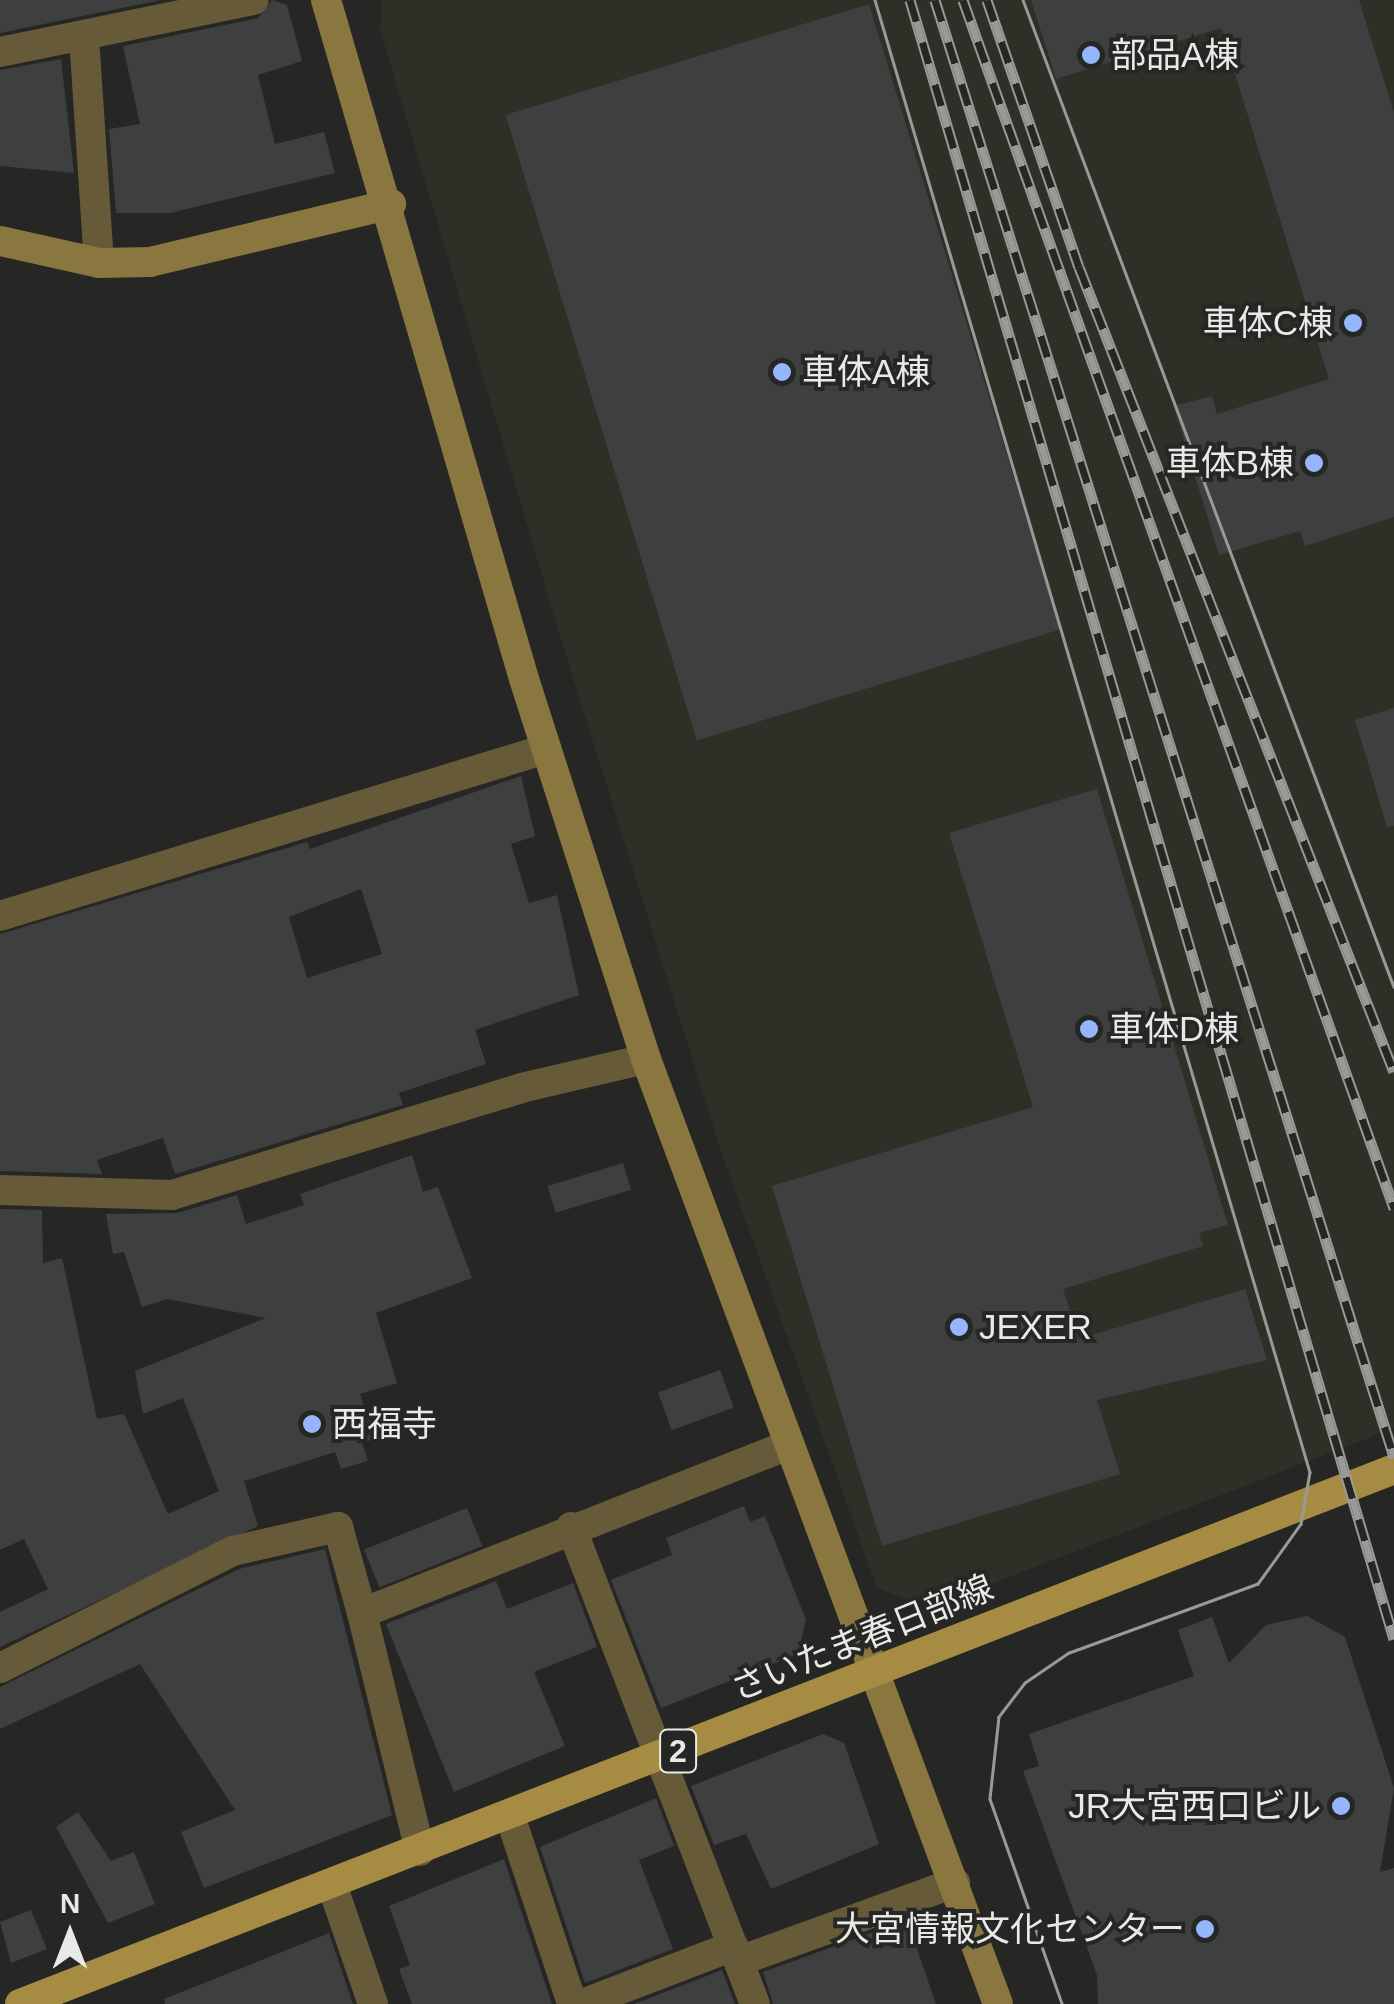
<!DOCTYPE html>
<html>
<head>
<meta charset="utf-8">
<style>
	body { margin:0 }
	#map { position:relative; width:1394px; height:2004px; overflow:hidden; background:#262724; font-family:Helvetica,"Noto Sans JP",sans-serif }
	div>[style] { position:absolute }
	.built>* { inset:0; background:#2e3027 }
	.building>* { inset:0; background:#3d403e; transform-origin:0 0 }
	.street>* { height:30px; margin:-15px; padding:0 15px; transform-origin:15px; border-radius:15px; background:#675a39 }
	.secondary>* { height:30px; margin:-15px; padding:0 15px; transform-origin:15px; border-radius:15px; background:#8a763f }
	.primary>* { height:30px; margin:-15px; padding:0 15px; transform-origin:15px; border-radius:15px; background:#a68c43 }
	.tram>* { height:2.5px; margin:-1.25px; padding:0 1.25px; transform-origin:1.25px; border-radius:1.25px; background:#999a98 }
	.rail>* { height:11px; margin-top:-5.5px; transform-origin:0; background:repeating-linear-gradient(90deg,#262724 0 22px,#999a98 0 44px); box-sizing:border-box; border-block:2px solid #999a98 }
	.dots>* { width:28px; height:28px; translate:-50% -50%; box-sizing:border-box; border:5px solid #262724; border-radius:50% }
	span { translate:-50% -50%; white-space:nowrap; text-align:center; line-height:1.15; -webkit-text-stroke:8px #262724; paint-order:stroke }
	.shield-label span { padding:2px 8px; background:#262724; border:2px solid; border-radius:8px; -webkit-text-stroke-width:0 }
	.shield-label { font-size:32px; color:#e9eae8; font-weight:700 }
	.poi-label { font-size:35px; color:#e9eae8 }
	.left { translate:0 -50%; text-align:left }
	.right { translate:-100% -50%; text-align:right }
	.street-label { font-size:35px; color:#e9eae8 }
	.north { position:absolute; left:20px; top:1884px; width:100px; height:100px; -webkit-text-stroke:8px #262724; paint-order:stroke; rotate:0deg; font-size:28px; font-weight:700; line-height:40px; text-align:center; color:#e9eae8 }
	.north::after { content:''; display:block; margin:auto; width:35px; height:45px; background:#e9eae8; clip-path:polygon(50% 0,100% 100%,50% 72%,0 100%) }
</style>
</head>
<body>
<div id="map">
	<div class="built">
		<i style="clip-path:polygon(382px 0,1394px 0,1394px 1428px,929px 1608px,877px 1588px,721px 1151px,564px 649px,380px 29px)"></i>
	</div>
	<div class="building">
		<i style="clip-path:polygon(0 0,161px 0,0 33px)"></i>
		<i style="clip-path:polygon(272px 0,287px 5px,302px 61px,258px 75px,275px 144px,324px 132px,335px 173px,170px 213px,116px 213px,109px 129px,140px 124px,123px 46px,258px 18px)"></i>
		<i style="clip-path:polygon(1031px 0,1359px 0,1394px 113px,1394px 517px,1305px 546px,1300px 531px,1219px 555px,1174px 406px,1212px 396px,1217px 414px,1329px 379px,1221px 28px,1056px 79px)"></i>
		<i style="left:869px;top:4px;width:654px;height:380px;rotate:73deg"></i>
		<i style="clip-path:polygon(61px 59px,74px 173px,0 166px,0 70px)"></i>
		<i style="clip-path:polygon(1394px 708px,1394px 826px,1387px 827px,1355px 720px)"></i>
		<i style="clip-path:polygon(evenodd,521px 776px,535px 836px,511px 844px,529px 903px,557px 895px,579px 995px,475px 1030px,486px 1064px,399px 1093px,403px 1105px,175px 1174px,163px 1138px,97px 1160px,102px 1174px,0 1171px,0 934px,307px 842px,310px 849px,521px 776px,361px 889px,382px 954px,307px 978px,289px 917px,361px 889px)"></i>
		<i style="clip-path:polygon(1097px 789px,1228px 1225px,1199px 1233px,1203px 1246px,1063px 1289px,1079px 1339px,1245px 1289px,1267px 1360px,1097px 1400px,1120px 1474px,882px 1546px,772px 1186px,1033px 1107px,949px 833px)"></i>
		<i style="clip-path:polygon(412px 1155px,423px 1192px,438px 1187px,472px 1278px,376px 1313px,397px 1383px,360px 1394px,375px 1439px,362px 1443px,368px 1461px,341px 1469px,335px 1452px,244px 1481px,258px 1526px,0 1647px,0 1612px,48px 1589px,24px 1539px,0 1550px,0 1209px,42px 1210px,43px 1263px,62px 1258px,97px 1419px,124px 1414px,168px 1514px,219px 1491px,183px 1398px,143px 1414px,135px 1371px,266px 1318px,167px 1299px,142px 1307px,124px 1252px,113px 1254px,106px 1214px,177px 1213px,237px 1195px,246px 1224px,304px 1205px,300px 1194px)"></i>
		<i style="left:623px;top:1163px;width:28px;height:79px;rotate:73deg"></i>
		<i style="left:720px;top:1370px;width:40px;height:66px;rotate:70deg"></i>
		<i style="clip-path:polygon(744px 1506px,750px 1522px,765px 1516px,806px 1620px,798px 1654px,661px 1708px,611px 1580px,672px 1555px,666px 1538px)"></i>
		<i style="left:467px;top:1508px;width:41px;height:111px;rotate:68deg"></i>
		<i style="clip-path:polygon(325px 1549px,392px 1815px,204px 1888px,181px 1832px,235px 1810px,140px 1664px,0 1729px,0 1687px,239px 1569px)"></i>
		<i style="clip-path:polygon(496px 1581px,507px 1609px,573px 1583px,597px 1647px,534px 1672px,565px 1746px,454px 1792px,386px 1624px)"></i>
		<i style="clip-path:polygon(1307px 1616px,1345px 1637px,1394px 1788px,1380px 1872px,1394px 1868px,1394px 2004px,1098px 2004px,1097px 1975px,1023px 1771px,1039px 1766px,1029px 1734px,1194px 1676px,1178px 1630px,1212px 1617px,1229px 1663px,1266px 1625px)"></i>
		<i style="clip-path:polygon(823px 1734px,844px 1743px,879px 1844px,771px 1889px,746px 1834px,714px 1845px,691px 1786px)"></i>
		<i style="clip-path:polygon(656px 1798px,674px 1846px,639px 1860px,673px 1949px,585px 1983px,540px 1847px)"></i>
		<i style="clip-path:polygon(78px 1812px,111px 1861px,134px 1852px,155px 1904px,108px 1923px,56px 1827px)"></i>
		<i style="clip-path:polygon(504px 1859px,552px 2004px,412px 2004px,399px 1969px,410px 1965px,389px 1906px)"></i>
		<i style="clip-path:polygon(31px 1910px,47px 1949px,11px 1963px,0 1922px)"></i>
		<i style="clip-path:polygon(907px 1920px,936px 2004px,773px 2004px,763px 1972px)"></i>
		<i style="clip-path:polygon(329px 1933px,353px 2004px,165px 2004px,164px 1999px)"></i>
		<i style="clip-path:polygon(722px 1970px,735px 2004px,634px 2004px)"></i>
	</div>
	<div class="street">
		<i style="left:84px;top:37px;width:226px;rotate:86.2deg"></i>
		<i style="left:0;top:52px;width:259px;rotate:-11.6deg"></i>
		<i style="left:0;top:916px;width:571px;rotate:-17.01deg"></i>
		<i style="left:0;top:1190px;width:172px;rotate:1.7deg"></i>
		<i style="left:172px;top:1195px;width:365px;rotate:-17deg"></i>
		<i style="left:521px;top:1088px;width:128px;rotate:-13.1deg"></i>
		<i style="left:571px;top:1527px;width:511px;rotate:68.91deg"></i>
		<i style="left:362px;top:1613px;width:245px;rotate:76.3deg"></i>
		<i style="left:0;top:1668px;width:261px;rotate:-26.7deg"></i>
		<i style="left:233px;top:1551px;width:108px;rotate:-12.9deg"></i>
		<i style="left:338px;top:1527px;width:89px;rotate:74.4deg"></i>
		<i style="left:362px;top:1613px;width:453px;rotate:-21.5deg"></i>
		<i style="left:510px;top:1816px;width:198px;rotate:71.7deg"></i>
		<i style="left:332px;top:1885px;width:126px;rotate:71deg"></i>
		<i style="left:739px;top:1961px;width:230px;rotate:-19.9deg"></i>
		<i style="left:582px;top:2004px;width:162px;rotate:-21deg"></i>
	</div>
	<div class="secondary">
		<i style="left:326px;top:0;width:707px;rotate:73.74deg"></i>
		<i style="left:524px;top:679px;width:399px;rotate:72.2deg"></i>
		<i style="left:646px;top:1059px;width:1008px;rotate:69.57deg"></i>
		<i style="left:0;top:241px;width:101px;rotate:12.5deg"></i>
		<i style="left:99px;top:263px;width:51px;rotate:-1.1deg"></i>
		<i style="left:150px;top:262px;width:248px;rotate:-13.5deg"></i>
	</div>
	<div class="primary">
		<i style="left:20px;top:2004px;width:1474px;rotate:-21.27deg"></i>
	</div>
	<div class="tram">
		<i style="left:875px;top:0;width:1535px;rotate:73.54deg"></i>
		<i style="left:1310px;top:1472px;width:53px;rotate:99.8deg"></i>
		<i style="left:1301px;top:1524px;width:74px;rotate:125.6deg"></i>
		<i style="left:1258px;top:1584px;width:201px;rotate:159.9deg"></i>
		<i style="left:1069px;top:1653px;width:53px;rotate:145.7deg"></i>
		<i style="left:1025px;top:1683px;width:43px;rotate:127.4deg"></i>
		<i style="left:999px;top:1717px;width:82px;rotate:96.3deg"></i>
		<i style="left:990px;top:1799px;width:217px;rotate:70.6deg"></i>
		<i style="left:1023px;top:0;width:1054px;rotate:69.4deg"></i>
	</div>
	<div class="rail">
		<i style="left:910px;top:0;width:1709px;rotate:73.55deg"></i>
		<i style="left:935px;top:0;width:1528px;rotate:72.51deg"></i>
		<i style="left:963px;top:0;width:1283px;rotate:70.36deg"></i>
		<i style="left:987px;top:0;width:282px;rotate:71deg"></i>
		<i style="left:1079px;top:267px;width:864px;rotate:68.63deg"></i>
	</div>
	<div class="dots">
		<i style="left:1091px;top:55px;background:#95b6fd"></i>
		<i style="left:1353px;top:323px;background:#95b6fd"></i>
		<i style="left:782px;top:372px;background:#95b6fd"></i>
		<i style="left:1314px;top:463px;background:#95b6fd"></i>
		<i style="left:1089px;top:1029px;background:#95b6fd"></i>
		<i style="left:959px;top:1327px;background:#95b6fd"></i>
		<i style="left:312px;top:1424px;background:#95b6fd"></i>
		<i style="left:1341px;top:1806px;background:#95b6fd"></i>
		<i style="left:1205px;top:1929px;background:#95b6fd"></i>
	</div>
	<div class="shield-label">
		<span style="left:678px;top:1751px">2</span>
	</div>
	<div class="poi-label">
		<span class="left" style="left:1111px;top:55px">部品A棟</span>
		<span class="right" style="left:1333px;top:323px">車体C棟</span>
		<span class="left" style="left:802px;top:372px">車体A棟</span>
		<span class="right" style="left:1294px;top:463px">車体B棟</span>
		<span class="left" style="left:1109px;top:1029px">車体D棟</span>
		<span class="left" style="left:979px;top:1327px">JEXER</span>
		<span class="left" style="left:332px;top:1424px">西福寺</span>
		<span class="right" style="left:1321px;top:1806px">JR大宮西口ビル</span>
		<span class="right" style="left:1185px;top:1929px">大宮情報文化センター</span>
	</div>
	<div class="street-label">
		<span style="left:862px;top:1638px;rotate:-22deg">さいたま春日部線</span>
	</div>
	<div class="north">N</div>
</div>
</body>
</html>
